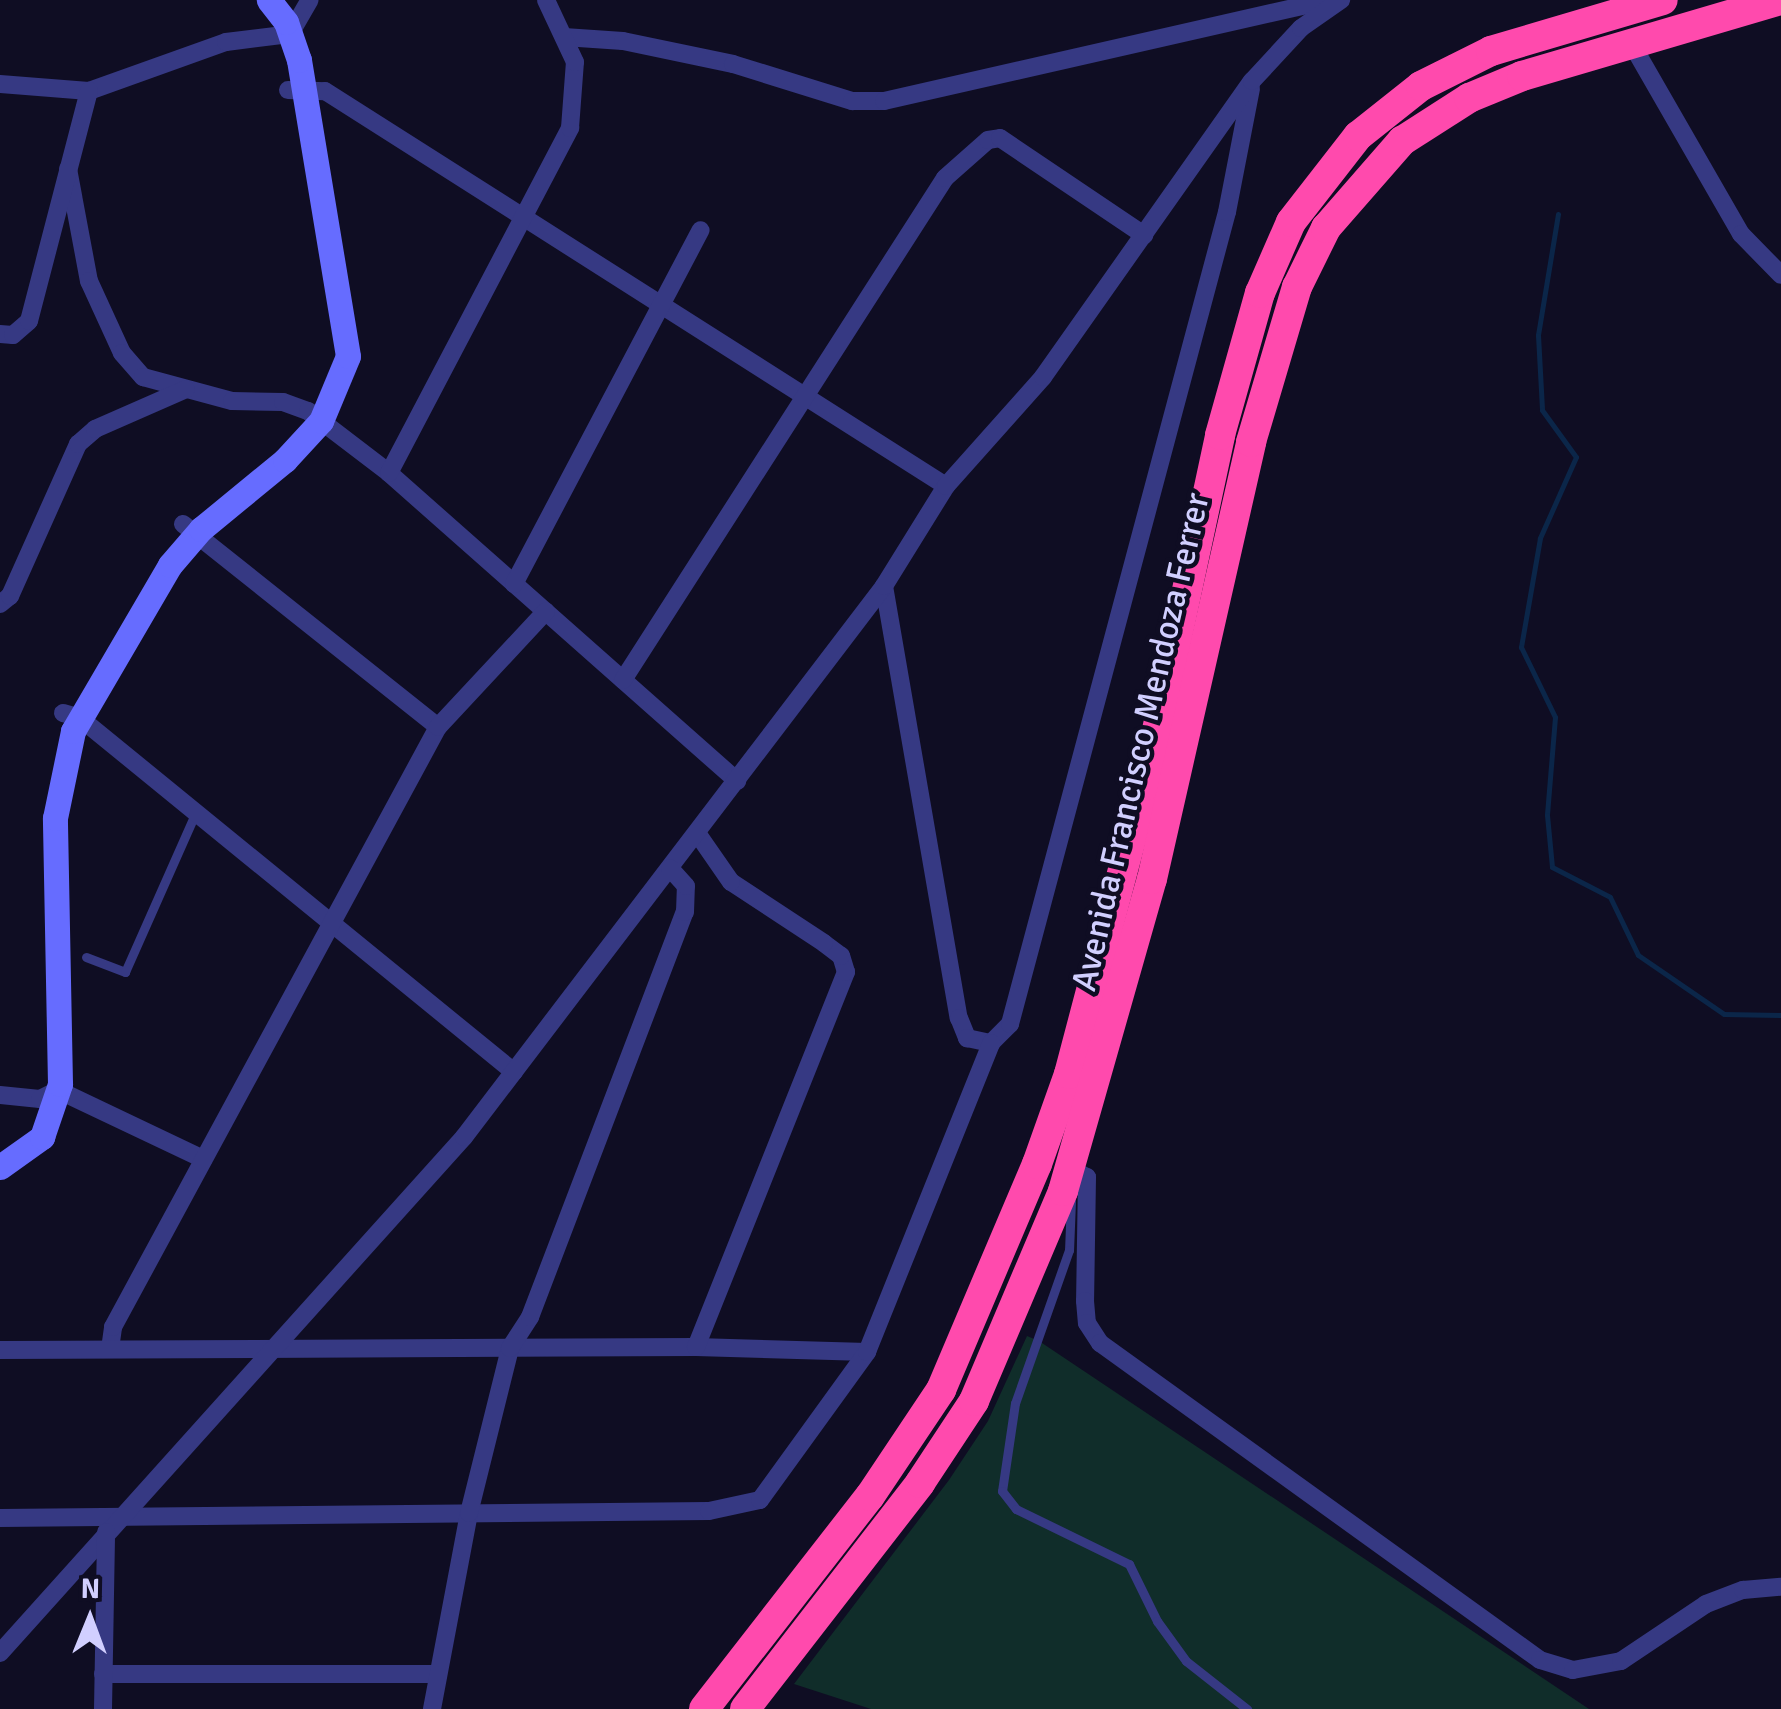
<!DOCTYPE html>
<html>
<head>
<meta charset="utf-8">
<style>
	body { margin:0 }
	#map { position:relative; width:1781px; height:1709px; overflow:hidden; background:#0f0d23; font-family:Signika,sans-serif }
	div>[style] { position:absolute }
	.green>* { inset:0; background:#102d2a }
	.stream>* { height:5px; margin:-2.5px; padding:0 2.5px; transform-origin:2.5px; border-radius:2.5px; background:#0b2649 }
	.lane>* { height:9px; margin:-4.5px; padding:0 4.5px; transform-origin:4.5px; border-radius:4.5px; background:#363983 }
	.street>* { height:18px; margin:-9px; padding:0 9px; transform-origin:9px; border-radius:9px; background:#363983 }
	.secondary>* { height:25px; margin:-12.5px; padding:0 12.5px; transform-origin:12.5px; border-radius:12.5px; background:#666cff }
	.highway>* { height:30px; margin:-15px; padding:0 15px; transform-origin:15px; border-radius:15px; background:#ff4aad }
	span { translate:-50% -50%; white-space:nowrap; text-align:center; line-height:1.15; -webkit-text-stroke:9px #0f0d23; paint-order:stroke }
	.street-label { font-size:35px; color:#d1cfff }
	.north { position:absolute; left:40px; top:1569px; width:100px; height:100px; -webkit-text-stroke:8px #0f0d23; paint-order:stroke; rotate:1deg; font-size:28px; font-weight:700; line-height:40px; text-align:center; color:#d1cfff }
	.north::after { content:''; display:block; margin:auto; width:35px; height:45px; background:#d1cfff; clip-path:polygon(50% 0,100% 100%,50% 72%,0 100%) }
</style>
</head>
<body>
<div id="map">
	<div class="green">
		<i style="clip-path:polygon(1027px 1336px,1039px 1341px,1589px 1709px,871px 1709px,794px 1684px,949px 1480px,988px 1421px)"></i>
	</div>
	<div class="stream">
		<i style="left:1558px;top:214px;width:123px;rotate:99.4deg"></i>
		<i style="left:1538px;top:335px;width:75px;rotate:86.9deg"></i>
		<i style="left:1542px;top:410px;width:58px;rotate:54.1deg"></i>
		<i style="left:1576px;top:457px;width:89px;rotate:114deg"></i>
		<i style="left:1540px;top:538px;width:111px;rotate:99.9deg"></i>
		<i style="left:1521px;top:647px;width:78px;rotate:64.1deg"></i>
		<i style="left:1555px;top:717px;width:98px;rotate:94.7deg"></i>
		<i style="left:1547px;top:815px;width:52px;rotate:84.5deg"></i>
		<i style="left:1552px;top:867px;width:65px;rotate:27.3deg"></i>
		<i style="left:1610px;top:897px;width:64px;rotate:64.2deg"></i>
		<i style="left:1638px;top:955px;width:104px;rotate:34.5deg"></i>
		<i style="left:1724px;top:1014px;width:57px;rotate:1deg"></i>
	</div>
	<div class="lane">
		<i style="left:86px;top:957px;width:42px;rotate:21deg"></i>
		<i style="left:125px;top:972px;width:173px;rotate:-66.1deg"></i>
		<i style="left:1071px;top:1201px;width:49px;rotate:92.3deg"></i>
		<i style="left:1069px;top:1250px;width:162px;rotate:109.4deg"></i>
		<i style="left:1015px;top:1403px;width:89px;rotate:98.4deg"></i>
		<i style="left:1002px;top:1491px;width:23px;rotate:52deg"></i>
		<i style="left:1016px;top:1509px;width:126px;rotate:26deg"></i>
		<i style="left:1129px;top:1564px;width:64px;rotate:63.8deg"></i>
		<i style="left:1157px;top:1621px;width:49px;rotate:54.1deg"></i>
		<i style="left:1186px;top:1661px;width:78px;rotate:38.2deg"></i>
	</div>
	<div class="street">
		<i style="left:564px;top:37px;width:59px;rotate:3.9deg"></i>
		<i style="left:623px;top:41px;width:112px;rotate:11.8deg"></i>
		<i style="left:733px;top:64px;width:125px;rotate:17.3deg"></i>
		<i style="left:852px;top:101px;width:32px"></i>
		<i style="left:884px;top:101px;width:454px;rotate:-12.8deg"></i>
		<i style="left:1634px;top:48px;width:215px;rotate:60.1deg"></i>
		<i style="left:1741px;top:234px;width:57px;rotate:45.7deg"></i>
		<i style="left:0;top:84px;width:89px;rotate:4.5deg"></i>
		<i style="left:89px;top:91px;width:145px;rotate:-19.7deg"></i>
		<i style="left:226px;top:42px;width:64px;rotate:-7.1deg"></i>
		<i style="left:290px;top:34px;width:39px;rotate:-60deg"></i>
		<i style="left:288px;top:90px;width:37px;rotate:2deg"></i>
		<i style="left:325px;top:91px;width:736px;rotate:32.46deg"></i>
		<i style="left:68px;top:169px;width:114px;rotate:79.4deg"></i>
		<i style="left:89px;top:281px;width:79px;rotate:65.4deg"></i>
		<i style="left:122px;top:353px;width:32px;rotate:49deg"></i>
		<i style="left:143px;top:377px;width:92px;rotate:15.1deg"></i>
		<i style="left:232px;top:401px;width:51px;rotate:1.1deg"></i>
		<i style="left:283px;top:402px;width:27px;rotate:20deg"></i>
		<i style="left:308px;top:411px;width:102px;rotate:37.4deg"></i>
		<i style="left:389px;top:473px;width:465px;rotate:41.5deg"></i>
		<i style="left:0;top:334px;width:13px;rotate:4deg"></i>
		<i style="left:13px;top:335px;width:21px;rotate:-41deg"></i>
		<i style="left:29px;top:321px;width:238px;rotate:-75.4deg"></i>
		<i style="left:389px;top:473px;width:390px;rotate:-62.3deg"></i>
		<i style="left:570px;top:128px;width:66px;rotate:-85.7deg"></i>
		<i style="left:575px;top:62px;width:68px;rotate:-115.1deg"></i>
		<i style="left:183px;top:524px;width:326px;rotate:38.5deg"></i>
		<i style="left:514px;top:584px;width:400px;rotate:-62.2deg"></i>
		<i style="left:884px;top:586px;width:438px;rotate:80.2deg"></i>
		<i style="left:959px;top:1018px;width:22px;rotate:68deg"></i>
		<i style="left:967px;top:1038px;width:25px;rotate:12deg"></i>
		<i style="left:991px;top:1043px;width:27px;rotate:-45deg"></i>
		<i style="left:1010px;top:1024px;width:840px;rotate:-75.04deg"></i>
		<i style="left:1227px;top:212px;width:126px;rotate:-79deg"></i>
		<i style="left:0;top:604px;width:13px;rotate:-39deg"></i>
		<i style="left:10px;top:596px;width:167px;rotate:-65.9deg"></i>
		<i style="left:78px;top:444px;width:23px;rotate:-41deg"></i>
		<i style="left:95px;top:429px;width:99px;rotate:-23.7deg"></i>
		<i style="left:623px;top:680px;width:596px;rotate:-57.32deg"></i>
		<i style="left:945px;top:178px;width:57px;rotate:-41.5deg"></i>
		<i style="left:988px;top:140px;width:12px;rotate:-9deg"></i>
		<i style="left:1000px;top:138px;width:174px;rotate:34deg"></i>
		<i style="left:63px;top:713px;width:18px;rotate:16deg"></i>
		<i style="left:80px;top:718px;width:560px;rotate:39.2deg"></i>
		<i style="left:0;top:1095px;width:40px;rotate:5.7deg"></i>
		<i style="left:40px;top:1099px;width:20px;rotate:-27deg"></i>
		<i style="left:58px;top:1090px;width:161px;rotate:25.4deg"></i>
		<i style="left:1071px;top:1169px;width:18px;rotate:27deg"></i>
		<i style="left:1087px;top:1177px;width:124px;rotate:90.9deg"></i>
		<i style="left:1085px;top:1301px;width:22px;rotate:85deg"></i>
		<i style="left:1087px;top:1323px;width:24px;rotate:57deg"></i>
		<i style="left:1100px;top:1343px;width:542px;rotate:35.77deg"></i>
		<i style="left:1540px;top:1660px;width:34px;rotate:17deg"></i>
		<i style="left:1573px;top:1670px;width:49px;rotate:-10.6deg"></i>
		<i style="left:1621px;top:1661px;width:102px;rotate:-33.8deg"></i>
		<i style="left:1706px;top:1604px;width:40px;rotate:-21deg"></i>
		<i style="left:1743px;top:1590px;width:38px;rotate:-5deg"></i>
		<i style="left:696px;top:1347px;width:171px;rotate:1.7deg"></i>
		<i style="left:110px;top:1349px;width:22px;rotate:-82deg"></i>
		<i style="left:113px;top:1327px;width:682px;rotate:-61.56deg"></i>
		<i style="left:438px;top:727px;width:158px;rotate:-47deg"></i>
		<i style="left:0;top:1350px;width:696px;rotate:-0.25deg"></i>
		<i style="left:696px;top:1347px;width:404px;rotate:-68.2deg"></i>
		<i style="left:846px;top:972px;width:17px;rotate:-107deg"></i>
		<i style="left:841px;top:956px;width:21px;rotate:-143deg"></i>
		<i style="left:824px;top:943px;width:111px;rotate:-146.7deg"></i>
		<i style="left:731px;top:882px;width:60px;rotate:-124.8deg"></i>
		<i style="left:0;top:1518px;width:709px;rotate:-0.57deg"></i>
		<i style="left:709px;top:1511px;width:52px;rotate:-12.2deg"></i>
		<i style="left:760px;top:1500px;width:183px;rotate:-54.1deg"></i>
		<i style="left:867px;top:1352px;width:333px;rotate:-68.1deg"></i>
		<i style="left:0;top:1653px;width:694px;rotate:-48.04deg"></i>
		<i style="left:464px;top:1137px;width:693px;rotate:-52.68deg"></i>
		<i style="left:884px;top:586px;width:118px;rotate:-58.2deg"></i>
		<i style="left:946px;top:486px;width:146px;rotate:-48.3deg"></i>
		<i style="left:1043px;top:377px;width:362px;rotate:-54.8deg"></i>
		<i style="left:1252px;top:81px;width:72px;rotate:-47.2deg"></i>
		<i style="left:1301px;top:28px;width:49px;rotate:-35deg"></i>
		<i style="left:103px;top:1674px;width:335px"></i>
		<i style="left:103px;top:1709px;width:177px;rotate:-89deg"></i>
		<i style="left:432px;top:1709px;width:199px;rotate:-79.3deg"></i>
		<i style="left:469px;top:1513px;width:170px;rotate:-76deg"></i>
		<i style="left:510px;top:1348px;width:37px;rotate:-57deg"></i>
		<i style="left:530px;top:1317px;width:434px;rotate:-69.1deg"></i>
		<i style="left:685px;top:912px;width:26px;rotate:-88deg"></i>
		<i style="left:686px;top:886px;width:24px;rotate:-132deg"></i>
	</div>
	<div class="secondary">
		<i style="left:0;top:1167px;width:52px;rotate:-35.5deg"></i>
		<i style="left:42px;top:1137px;width:56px;rotate:-71.2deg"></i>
		<i style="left:60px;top:1084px;width:266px;rotate:-91.1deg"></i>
		<i style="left:55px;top:818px;width:89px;rotate:-78.3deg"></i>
		<i style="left:73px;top:731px;width:192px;rotate:-59.7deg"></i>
		<i style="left:170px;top:565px;width:48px;rotate:-49.3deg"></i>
		<i style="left:201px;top:529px;width:109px;rotate:-39.4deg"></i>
		<i style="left:285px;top:460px;width:53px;rotate:-47.3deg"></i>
		<i style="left:321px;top:421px;width:70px;rotate:-67.4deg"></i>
		<i style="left:348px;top:356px;width:300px;rotate:-99.4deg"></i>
		<i style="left:299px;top:60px;width:40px;rotate:-108.9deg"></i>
		<i style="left:286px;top:22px;width:28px;rotate:-128deg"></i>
	</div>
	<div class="highway">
		<i style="left:704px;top:1709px;width:270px;rotate:-52.1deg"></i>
		<i style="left:870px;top:1496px;width:128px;rotate:-56.2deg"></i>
		<i style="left:941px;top:1390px;width:246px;rotate:-67deg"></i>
		<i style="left:1037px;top:1164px;width:96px;rotate:-70.4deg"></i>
		<i style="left:1069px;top:1074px;width:298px;rotate:-75.2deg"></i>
		<i style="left:1145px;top:786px;width:359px;rotate:-77.9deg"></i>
		<i style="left:1220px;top:435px;width:148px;rotate:-74.3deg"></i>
		<i style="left:1260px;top:293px;width:77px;rotate:-66.4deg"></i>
		<i style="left:1291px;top:222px;width:109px;rotate:-52.1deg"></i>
		<i style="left:1358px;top:136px;width:80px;rotate:-38.4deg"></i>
		<i style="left:1421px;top:86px;width:78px;rotate:-26.6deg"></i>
		<i style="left:1491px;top:51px;width:179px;rotate:-16.5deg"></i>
		<i style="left:745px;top:1709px;width:286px;rotate:-52.2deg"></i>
		<i style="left:920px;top:1483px;width:98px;rotate:-56.6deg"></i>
		<i style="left:974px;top:1401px;width:228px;rotate:-67deg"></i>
		<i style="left:1063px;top:1191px;width:324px;rotate:-74.1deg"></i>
		<i style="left:1152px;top:879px;width:448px;rotate:-77.2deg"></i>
		<i style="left:1251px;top:442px;width:162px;rotate:-73.5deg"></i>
		<i style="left:1297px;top:287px;width:66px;rotate:-63.8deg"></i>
		<i style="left:1326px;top:228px;width:116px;rotate:-48.9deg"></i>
		<i style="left:1402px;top:141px;width:80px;rotate:-32.7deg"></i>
		<i style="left:1469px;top:98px;width:57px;rotate:-22.5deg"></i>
		<i style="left:1522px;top:76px;width:270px;rotate:-16.4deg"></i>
	</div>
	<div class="street-label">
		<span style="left:1141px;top:742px;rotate:-77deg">Avenida Francisco Mendoza Ferrer</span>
	</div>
	<div class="north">N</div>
</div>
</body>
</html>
